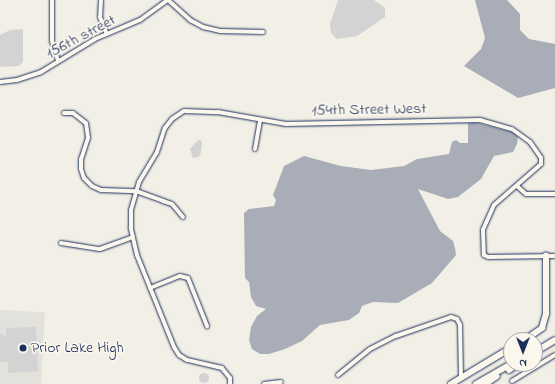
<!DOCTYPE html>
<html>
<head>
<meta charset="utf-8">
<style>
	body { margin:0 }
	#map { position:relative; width:555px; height:384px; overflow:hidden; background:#f2efe6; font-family:"Indie Flower",sans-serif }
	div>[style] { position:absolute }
	.built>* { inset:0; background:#e2e1dc; transform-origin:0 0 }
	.green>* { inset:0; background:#d2d3d2 }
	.round { border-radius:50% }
	.water>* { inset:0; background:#a9adb7 }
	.roads { filter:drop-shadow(0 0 1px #1b2f5e) drop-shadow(0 0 1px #1b2f5e) }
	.street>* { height:4px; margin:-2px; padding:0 2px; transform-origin:2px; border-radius:2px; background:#fbf7ec }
	.secondary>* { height:5.5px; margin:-2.75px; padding:0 2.75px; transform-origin:2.75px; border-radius:2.75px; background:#fbf7ec }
	.primary>* { height:6px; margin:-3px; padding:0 3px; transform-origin:3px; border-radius:3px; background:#fbf7ec }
	.dots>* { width:11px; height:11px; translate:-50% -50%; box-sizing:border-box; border:2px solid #fbf7ec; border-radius:50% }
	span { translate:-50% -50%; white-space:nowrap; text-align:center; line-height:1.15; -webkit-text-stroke:3.5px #fbf7ec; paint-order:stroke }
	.street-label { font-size:16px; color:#1b2f5e }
	.poi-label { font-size:16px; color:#1b2f5e }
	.left { translate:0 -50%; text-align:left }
	.north { position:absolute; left:503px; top:332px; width:40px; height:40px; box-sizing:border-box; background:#fbf7ec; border:1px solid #a1a7b3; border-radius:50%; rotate:180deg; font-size:11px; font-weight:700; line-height:16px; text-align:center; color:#1b2f5e }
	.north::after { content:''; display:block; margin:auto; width:14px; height:18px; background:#1b2f5e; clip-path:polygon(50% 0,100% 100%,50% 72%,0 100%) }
</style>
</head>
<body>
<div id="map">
	<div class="built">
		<i style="left:0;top:310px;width:45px;height:74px;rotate:3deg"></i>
	</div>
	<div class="green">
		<i style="clip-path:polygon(338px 0,374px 0,385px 8px,385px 17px,357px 36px,337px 39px,331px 33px,330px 24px)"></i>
		<i style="clip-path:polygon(23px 29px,23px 62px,19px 66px,0 67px,0 35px,10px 30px)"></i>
		<i style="clip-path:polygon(198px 140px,202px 141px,201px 152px,199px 157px,193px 158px,190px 149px)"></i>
		<i style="clip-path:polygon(36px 327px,38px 371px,8px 373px,8px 362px,0 362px,0 333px,6px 337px,6px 328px)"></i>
		<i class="round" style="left:199px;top:373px;width:10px;height:10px"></i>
	</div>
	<div class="water">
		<i style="clip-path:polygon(475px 0,507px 0,520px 14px,520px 30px,529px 39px,555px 44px,555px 88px,518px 98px,464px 66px,481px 49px,485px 38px)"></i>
		<i style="clip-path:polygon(474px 122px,512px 132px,518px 137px,517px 144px,513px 152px,494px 156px,481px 179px,458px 197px,448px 199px,418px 189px,440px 231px,453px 241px,455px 248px,456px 255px,432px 283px,398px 303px,373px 302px,362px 306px,359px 313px,349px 320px,320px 325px,302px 341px,285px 349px,269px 354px,260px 354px,252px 349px,249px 340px,251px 327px,257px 316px,266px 309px,256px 306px,251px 297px,249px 282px,245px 278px,244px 213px,249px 209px,274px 206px,276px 200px,273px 195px,284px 166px,304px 156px,341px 166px,371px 170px,404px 166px,417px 159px,449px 154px,452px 142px,456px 140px,460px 143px,468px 143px,468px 123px)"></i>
	</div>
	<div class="roads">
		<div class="street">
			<i style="left:52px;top:0;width:41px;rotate:90deg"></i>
			<i style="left:52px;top:41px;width:21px;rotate:73deg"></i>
			<i style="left:101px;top:0;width:17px;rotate:93deg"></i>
			<i style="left:100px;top:17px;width:18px;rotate:68deg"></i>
			<i style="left:168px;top:0;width:30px;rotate:42deg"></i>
			<i style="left:190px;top:20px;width:15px;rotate:28deg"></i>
			<i style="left:203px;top:27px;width:17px;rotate:13deg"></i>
			<i style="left:220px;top:31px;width:43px;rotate:1.3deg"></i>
			<i style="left:0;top:82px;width:17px;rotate:-7deg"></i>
			<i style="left:17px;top:80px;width:25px;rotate:-18deg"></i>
			<i style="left:41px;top:72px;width:63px;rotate:-31.4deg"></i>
			<i style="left:95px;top:39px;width:49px;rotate:-22.9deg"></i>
			<i style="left:140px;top:20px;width:34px;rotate:-36deg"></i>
			<i style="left:64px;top:113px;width:9px"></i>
			<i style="left:73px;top:113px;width:16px;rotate:38deg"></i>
			<i style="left:86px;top:123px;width:15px;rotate:82deg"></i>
			<i style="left:88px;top:138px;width:22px;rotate:108deg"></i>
			<i style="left:81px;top:159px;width:10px;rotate:90deg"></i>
			<i style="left:81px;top:169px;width:9px;rotate:72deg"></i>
			<i style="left:84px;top:178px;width:11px;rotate:45deg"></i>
			<i style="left:92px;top:186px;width:10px;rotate:24deg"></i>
			<i style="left:101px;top:190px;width:35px;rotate:2deg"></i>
			<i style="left:136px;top:191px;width:29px;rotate:20deg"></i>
			<i style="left:163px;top:201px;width:9px;rotate:18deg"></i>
			<i style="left:172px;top:204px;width:17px;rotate:50deg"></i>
			<i style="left:255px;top:149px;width:29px;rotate:-80deg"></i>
			<i style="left:517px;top:186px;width:12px;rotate:42deg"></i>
			<i style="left:526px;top:194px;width:29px"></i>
			<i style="left:61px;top:243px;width:39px;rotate:9deg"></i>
			<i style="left:100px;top:249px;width:35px;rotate:-20deg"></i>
			<i style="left:150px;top:288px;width:32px;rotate:-22deg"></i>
			<i style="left:180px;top:276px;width:8px;rotate:14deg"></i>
			<i style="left:188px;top:278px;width:52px;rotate:68.4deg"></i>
			<i style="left:338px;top:375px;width:41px;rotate:-39.1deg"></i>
			<i style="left:370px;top:349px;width:29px;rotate:-27deg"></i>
			<i style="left:396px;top:336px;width:58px;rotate:-19.1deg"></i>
			<i style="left:451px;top:317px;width:6px;rotate:18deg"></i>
			<i style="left:457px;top:319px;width:7px;rotate:63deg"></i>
			<i style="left:460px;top:325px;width:53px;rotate:88.9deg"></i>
			<i style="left:512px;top:381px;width:50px;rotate:-31.2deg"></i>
			<i style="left:230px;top:384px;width:6px;rotate:-90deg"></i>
			<i style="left:230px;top:378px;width:13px;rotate:-129deg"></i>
			<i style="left:222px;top:368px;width:36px;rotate:-167deg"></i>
			<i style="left:187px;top:360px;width:9px;rotate:-148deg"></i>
			<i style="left:179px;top:355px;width:9px;rotate:-122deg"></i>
			<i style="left:174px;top:347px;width:99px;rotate:-111.9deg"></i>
			<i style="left:137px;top:255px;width:28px;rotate:-103deg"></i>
			<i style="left:131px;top:228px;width:18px;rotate:-90deg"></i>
			<i style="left:131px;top:210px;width:29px;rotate:-74deg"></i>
			<i style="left:139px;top:182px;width:35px;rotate:-59deg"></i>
			<i style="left:157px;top:152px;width:25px;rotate:-72deg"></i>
			<i style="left:165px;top:128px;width:11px;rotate:-52deg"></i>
			<i style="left:172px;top:119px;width:14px;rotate:-34deg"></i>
			<i style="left:184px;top:111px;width:34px;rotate:2deg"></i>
			<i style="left:218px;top:112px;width:69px;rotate:10deg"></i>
			<i style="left:286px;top:124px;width:194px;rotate:-1.2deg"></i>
			<i style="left:480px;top:120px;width:33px;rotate:16deg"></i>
			<i style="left:512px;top:129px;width:22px;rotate:36deg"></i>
			<i style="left:530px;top:142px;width:19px;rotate:55deg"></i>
			<i style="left:541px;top:158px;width:6px;rotate:90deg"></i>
			<i style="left:541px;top:164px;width:62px;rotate:138.9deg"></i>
			<i style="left:494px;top:205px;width:27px;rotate:114deg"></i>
			<i style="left:483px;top:230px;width:25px;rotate:88deg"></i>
			<i style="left:484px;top:255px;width:4px;rotate:27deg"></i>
			<i style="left:488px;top:257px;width:67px;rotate:-0.9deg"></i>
			<i style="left:264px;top:384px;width:17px;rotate:-7deg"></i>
		</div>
		<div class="secondary">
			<i style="left:525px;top:340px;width:21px;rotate:-35deg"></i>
			<i style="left:542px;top:328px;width:15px;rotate:-74deg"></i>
			<i style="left:546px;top:314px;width:58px;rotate:-90deg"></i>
			<i style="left:451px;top:384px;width:70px;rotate:-31deg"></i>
		</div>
		<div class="primary">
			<i style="left:535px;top:352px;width:23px;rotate:-31deg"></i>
			<i style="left:509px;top:370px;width:11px;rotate:-34deg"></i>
			<i style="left:476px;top:384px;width:40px;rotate:-29.7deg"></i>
			<i style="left:485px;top:384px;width:14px;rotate:-34deg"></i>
		</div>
	</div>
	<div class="dots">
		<i style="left:23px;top:348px;background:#1b2f5e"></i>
	</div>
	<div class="street-label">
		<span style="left:81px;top:37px;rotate:-28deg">156th street</span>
		<span style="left:369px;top:110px;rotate:-1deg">154th Street West</span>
	</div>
	<div class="poi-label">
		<span class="left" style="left:31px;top:348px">Prior Lake High</span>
	</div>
	<div class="north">N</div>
</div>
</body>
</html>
